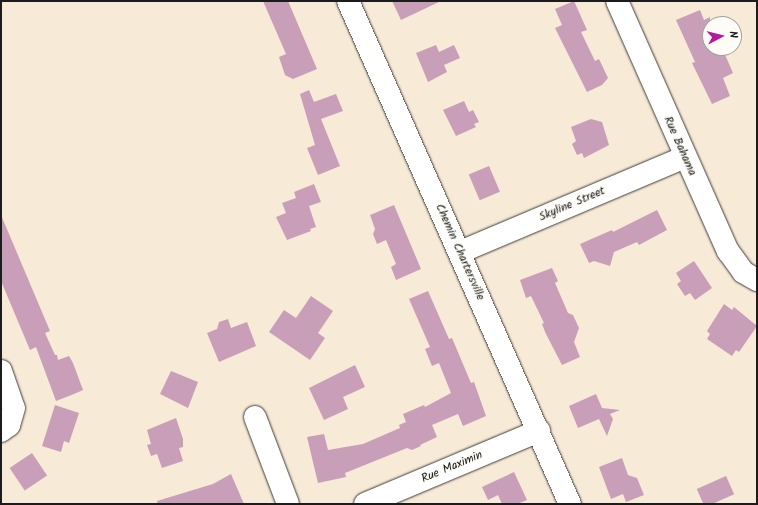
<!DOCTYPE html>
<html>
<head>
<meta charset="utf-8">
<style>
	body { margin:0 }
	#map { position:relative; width:758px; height:505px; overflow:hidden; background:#f7ead6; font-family:Kalam,sans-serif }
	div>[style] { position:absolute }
	.building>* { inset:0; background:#c89eb9; transform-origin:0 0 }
	.roads { filter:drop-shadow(0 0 1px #3d3b38) drop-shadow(0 0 1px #3d3b38) }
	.minor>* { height:22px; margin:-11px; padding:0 11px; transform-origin:11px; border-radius:11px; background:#fff }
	span { translate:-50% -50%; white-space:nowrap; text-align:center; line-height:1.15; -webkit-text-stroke:3.5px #fdfcf7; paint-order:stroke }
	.street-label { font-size:12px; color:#1c1c1c }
	.frame { position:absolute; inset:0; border:2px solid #1c1c1c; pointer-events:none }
	.north { position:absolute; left:702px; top:16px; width:40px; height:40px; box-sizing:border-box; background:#fdfcf7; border:1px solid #a3a29f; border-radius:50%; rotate:83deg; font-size:11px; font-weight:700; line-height:16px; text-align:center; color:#1c1c1c }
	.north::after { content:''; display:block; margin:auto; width:14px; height:18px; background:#b5179e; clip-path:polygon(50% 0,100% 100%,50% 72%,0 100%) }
</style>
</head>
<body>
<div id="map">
	<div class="building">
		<i style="clip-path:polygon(263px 1px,288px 1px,317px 69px,293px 79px,285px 75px,279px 57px,286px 54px)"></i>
		<i style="clip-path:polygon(392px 1px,441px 1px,401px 20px)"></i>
		<i style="clip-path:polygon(574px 1px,587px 30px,581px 32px,595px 61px,599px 59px,608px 78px,602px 85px,587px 92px,555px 28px,562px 25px,555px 9px)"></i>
		<i style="clip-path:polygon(700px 10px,704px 20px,710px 17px,710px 48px,723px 50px,733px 73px,723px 78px,730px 96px,712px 104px,692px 63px,695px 62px,676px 20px)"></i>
		<i style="clip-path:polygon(436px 45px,439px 52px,454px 45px,460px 58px,444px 65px,447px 72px,428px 82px,416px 53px)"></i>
		<i style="clip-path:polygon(309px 90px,314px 102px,336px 94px,343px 111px,321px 119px,340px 166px,318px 175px,307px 148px,315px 145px,300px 94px)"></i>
		<i style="clip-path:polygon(464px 101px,469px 112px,473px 110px,479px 122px,474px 124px,476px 127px,456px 136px,443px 110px)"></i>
		<i style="clip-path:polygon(591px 119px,602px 122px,609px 145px,584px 158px,582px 153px,577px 155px,572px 144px,576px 141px,571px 127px)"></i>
		<i style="left:489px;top:166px;width:28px;height:22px;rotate:67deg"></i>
		<i style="clip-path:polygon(314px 184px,321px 202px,309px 206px,316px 227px,310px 229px,311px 231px,287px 240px,276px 217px,286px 213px,282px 203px,296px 198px,294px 192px)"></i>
		<i style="clip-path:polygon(394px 205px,421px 269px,396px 280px,391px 267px,396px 264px,386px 240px,377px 244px,373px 234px,375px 229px,370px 215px)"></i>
		<i style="clip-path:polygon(657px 210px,667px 230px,639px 245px,637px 242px,614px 252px,610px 266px,594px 261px,589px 263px,580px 244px,612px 230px,613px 232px)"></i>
		<i style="clip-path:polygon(1px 215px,50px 331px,45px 333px,55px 355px,57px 355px,58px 360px,69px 356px,73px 363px,83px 390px,74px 394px,56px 401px,36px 347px,30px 350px,1px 281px)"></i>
		<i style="clip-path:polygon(694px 261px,712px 288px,695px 300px,690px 293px,685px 296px,677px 284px,681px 281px,676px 273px)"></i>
		<i style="clip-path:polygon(552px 268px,558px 281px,555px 283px,565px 306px,568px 313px,573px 315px,579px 328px,574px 342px,580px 357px,562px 365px,546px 334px,542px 324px,544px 323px,531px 296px,526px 298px,520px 280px)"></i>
		<i style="clip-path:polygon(428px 291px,449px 339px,452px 338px,471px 383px,474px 382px,486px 416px,463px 426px,458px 414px,432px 425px,437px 437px,420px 445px,421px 446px,412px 450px,407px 448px,345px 473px,346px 477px,318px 483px,307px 437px,324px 434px,328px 450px,363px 444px,400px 428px,399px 425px,406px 422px,403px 414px,424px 405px,425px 407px,451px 393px,439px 363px,432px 366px,425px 349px,430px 347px,409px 299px)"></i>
		<i style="clip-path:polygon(311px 296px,333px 311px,318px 333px,325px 338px,310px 360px,269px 332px,284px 310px,296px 318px)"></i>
		<i style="clip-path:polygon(724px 304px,732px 310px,734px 307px,757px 326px,739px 352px,736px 350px,732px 356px,707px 339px,710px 334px,707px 331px)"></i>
		<i style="clip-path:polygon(228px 319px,231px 328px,247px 322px,256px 346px,219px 362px,207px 333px,217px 329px,219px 322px)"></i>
		<i style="clip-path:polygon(355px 365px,365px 387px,343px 397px,348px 409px,324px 420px,309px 388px)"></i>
		<i style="clip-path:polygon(171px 371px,198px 382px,188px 408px,160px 394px)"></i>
		<i style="clip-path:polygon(596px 394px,602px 408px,620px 410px,610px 414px,613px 419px,607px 436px,599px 419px,578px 428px,569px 406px)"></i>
		<i style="clip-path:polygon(55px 405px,79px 413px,69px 443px,64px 441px,61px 452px,42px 446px)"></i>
		<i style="clip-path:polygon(176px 418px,183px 439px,183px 447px,179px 448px,183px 461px,162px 468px,157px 454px,151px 456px,147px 445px,151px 444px,147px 430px)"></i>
		<i style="left:32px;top:453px;width:27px;height:27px;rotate:56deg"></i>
		<i style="clip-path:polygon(622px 458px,628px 475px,637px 478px,644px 495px,626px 502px,623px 494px,611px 499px,599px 467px)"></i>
		<i style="clip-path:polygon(514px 472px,527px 500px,517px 504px,502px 504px,498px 495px,488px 500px,482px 487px)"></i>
		<i style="clip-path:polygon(231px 474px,244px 504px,158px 504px,157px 501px,213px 484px)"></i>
		<i style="left:726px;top:476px;width:20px;height:32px;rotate:66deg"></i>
	</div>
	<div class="roads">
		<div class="minor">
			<i style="left:348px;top:1px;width:550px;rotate:66.19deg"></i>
			<i style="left:617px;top:1px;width:274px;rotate:66.1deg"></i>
			<i style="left:728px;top:251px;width:26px;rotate:54deg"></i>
			<i style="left:743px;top:272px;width:16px;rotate:30deg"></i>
			<i style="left:460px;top:252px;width:244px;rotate:-22.9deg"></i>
			<i style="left:1px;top:371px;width:39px;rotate:71deg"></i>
			<i style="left:14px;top:408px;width:18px;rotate:106deg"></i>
			<i style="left:9px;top:425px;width:10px;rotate:143deg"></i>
			<i style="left:255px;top:417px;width:93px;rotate:69.2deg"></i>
			<i style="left:365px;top:504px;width:189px;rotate:-22.8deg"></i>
		</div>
	</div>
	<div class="street-label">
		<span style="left:680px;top:146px;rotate:66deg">Rue Bahama</span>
		<span style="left:572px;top:204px;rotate:-23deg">Skyline Street</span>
		<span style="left:460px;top:252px;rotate:66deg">Chemin Chartersville</span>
		<span style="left:452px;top:467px;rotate:-23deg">Rue Maximin</span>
	</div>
	<div class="frame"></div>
	<div class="north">N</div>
</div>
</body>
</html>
